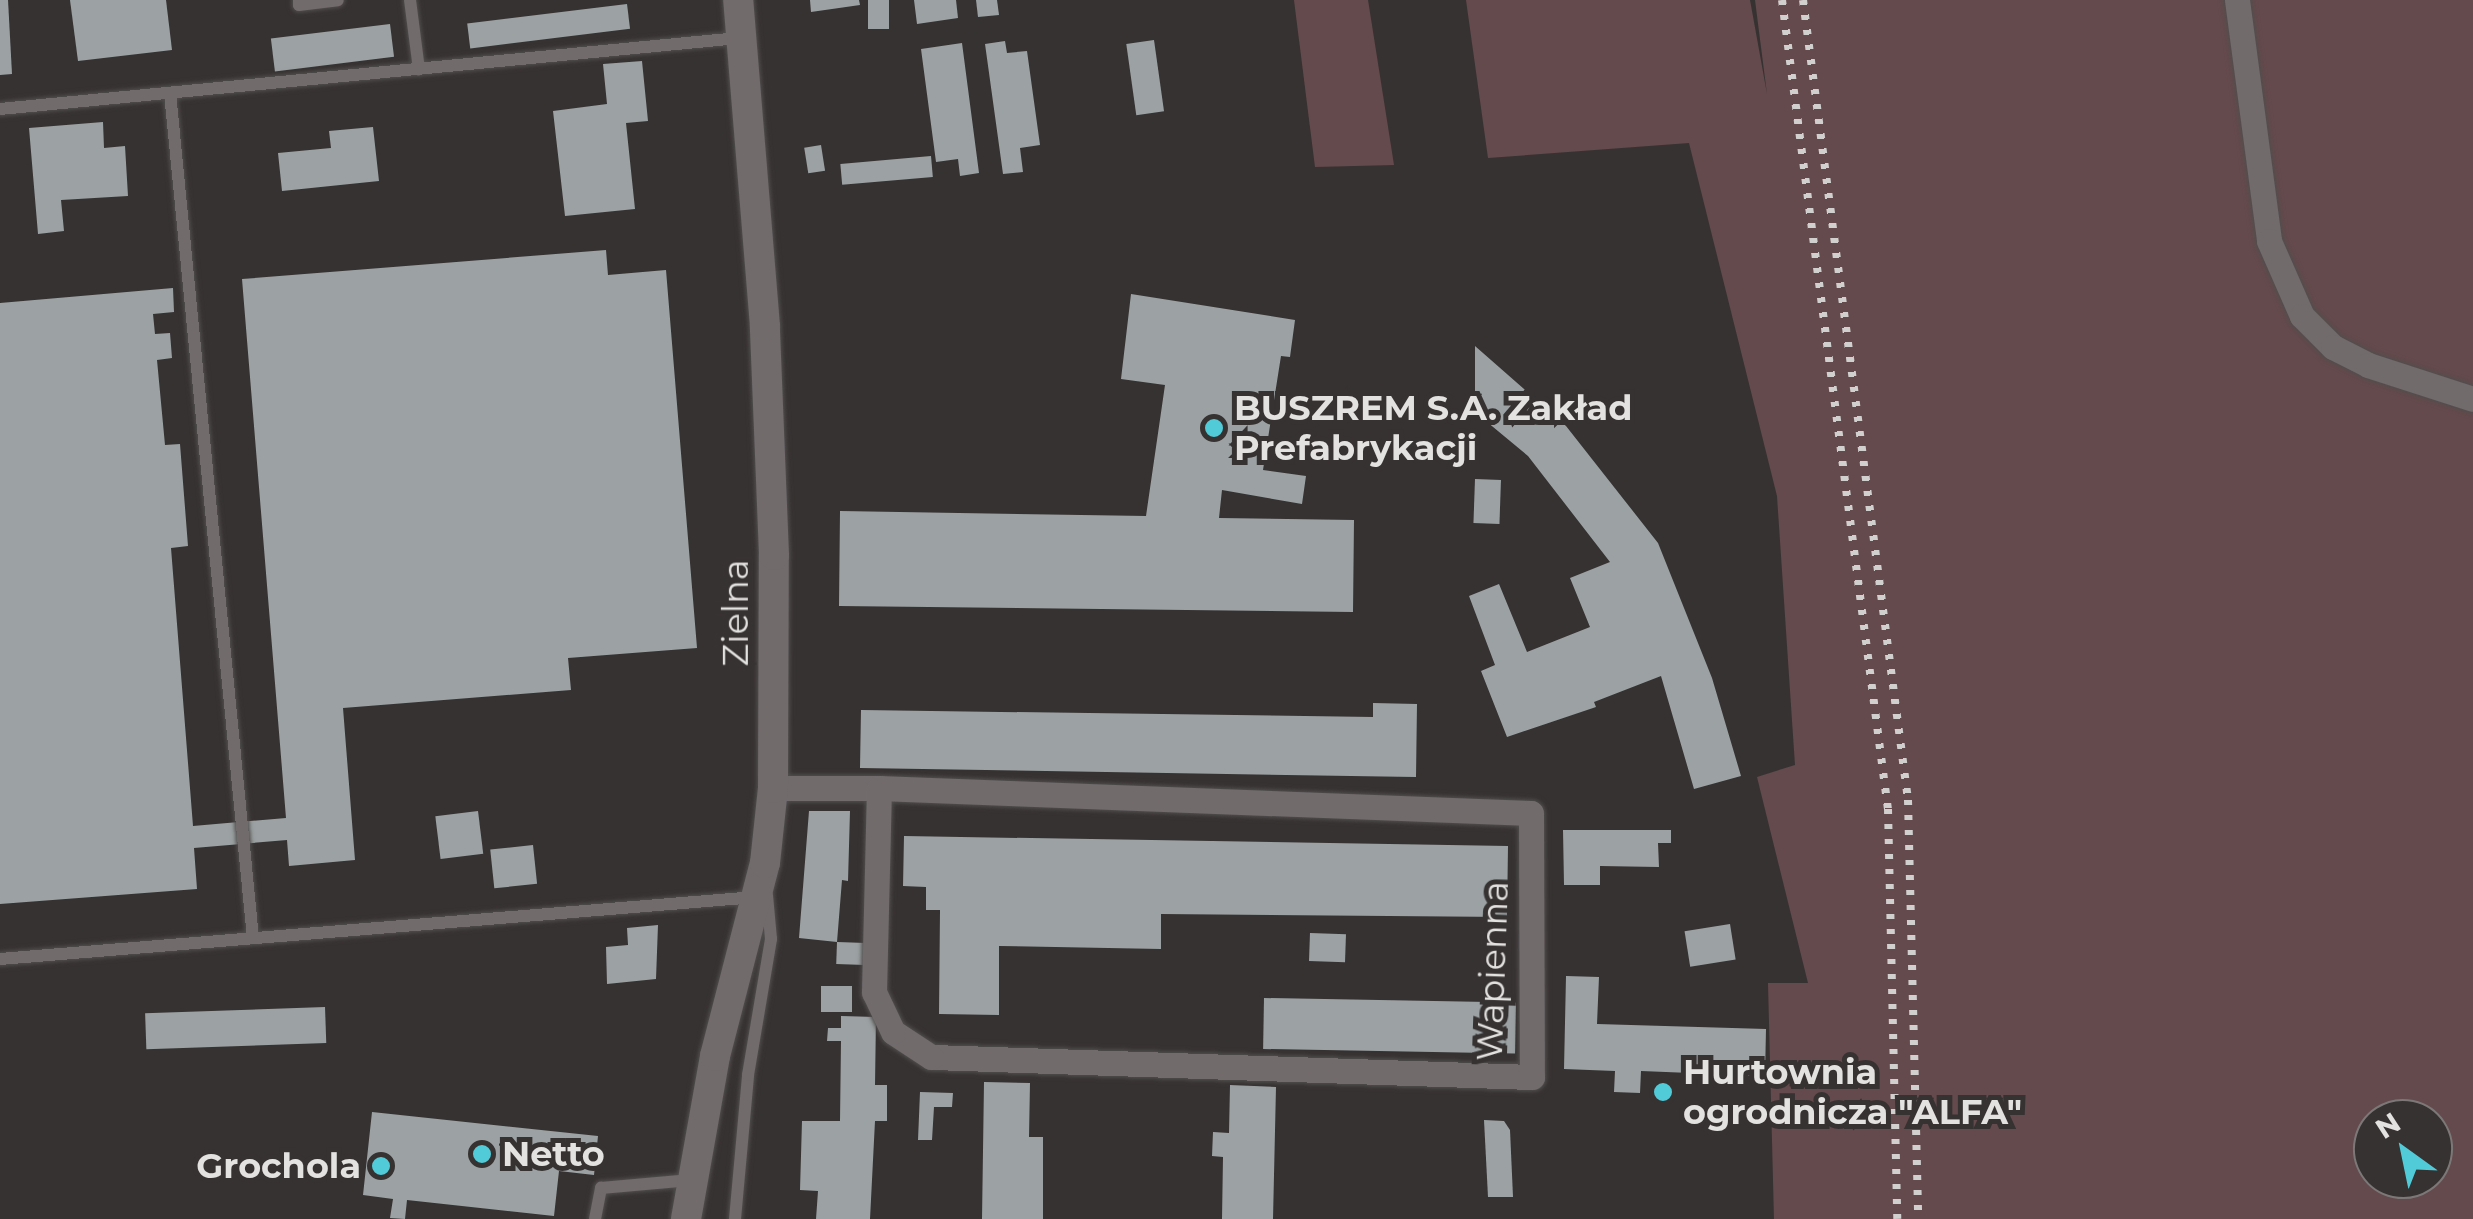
<!DOCTYPE html>
<html>
<head>
<meta charset="utf-8">
<style>
	body { margin:0 }
	#map { position:relative; width:2473px; height:1219px; overflow:hidden; background:#373232; font-family:Montserrat,sans-serif }
	div>[style] { position:absolute }
	.green>* { inset:0; background:#644a4c }
	.building>* { inset:0; background:#9ca2a3; transform-origin:0 0 }
	.roads { filter:drop-shadow(0 0 2px #514e4e) drop-shadow(0 0 2px #514e4e) }
	.service>* { height:12px; margin:-6px; padding:0 6px; transform-origin:6px; border-radius:6px; background:#716b6c }
	.minor>* { height:25px; margin:-12.5px; padding:0 12.5px; transform-origin:12.5px; border-radius:12.5px; background:#716b6c }
	.tertiary>* { height:30px; margin:-15px; padding:0 15px; transform-origin:15px; border-radius:15px; background:#716b6c }
	.rail>* { height:8px; margin-top:-4px; transform-origin:0; background:repeating-linear-gradient(90deg,#d2cfcf 0 5px,transparent 0 15px) }
	.dots>* { width:28px; height:28px; translate:-50% -50%; box-sizing:border-box; border:5px solid #373232; border-radius:50% }
	span { translate:-50% -50%; white-space:nowrap; text-align:center; line-height:1.15; -webkit-text-stroke:10px #373232; paint-order:stroke }
	.poi-label { font-size:35px; color:#e4e1e1; font-weight:700 }
	.left { translate:0 -50%; text-align:left }
	.right { translate:-100% -50%; text-align:right }
	.street-label { font-size:35px; color:#e4e1e1 }
	.north { position:absolute; left:2353px; top:1099px; width:100px; height:100px; box-sizing:border-box; background:#373232; border:2px solid #7c7878; border-radius:50%; rotate:327deg; font-size:28px; font-weight:700; line-height:40px; text-align:center; color:#e4e1e1 }
	.north::after { content:''; display:block; margin:auto; width:35px; height:45px; background:#52cbd8; clip-path:polygon(50% 0,100% 100%,50% 72%,0 100%) }
</style>
</head>
<body>
<div id="map">
	<div class="green">
		<i style="clip-path:polygon(1294px 0,1368px 0,1394px 165px,1315px 167px)"></i>
		<i style="clip-path:polygon(evenodd,1466px 0,1750px 0,1767px 94px,1755px 0,2473px 0,2473px 1219px,1774px 1219px,1768px 983px,1808px 983px,1757px 777px,1795px 765px,1777px 496px,1689px 143px,1488px 158px,1466px 0,2373px 1119px,2433px 1119px,2433px 1179px,2373px 1179px,2373px 1119px)"></i>
	</div>
	<div class="building">
		<i style="clip-path:polygon(0 0,8px 0,12px 74px,0 75px)"></i>
		<i style="clip-path:polygon(70px 0,166px 0,172px 50px,78px 61px)"></i>
		<i style="clip-path:polygon(810px 0,859px 0,860px 5px,811px 12px)"></i>
		<i style="left:868px;top:0;width:21px;height:29px"></i>
		<i style="clip-path:polygon(914px 0,956px 0,958px 18px,917px 24px)"></i>
		<i style="clip-path:polygon(976px 0,997px 0,999px 15px,978px 17px)"></i>
		<i style="left:627px;top:4px;width:25px;height:161px;rotate:83deg"></i>
		<i style="left:390px;top:24px;width:33px;height:120px;rotate:83deg"></i>
		<i style="left:1154px;top:40px;width:72px;height:28px;rotate:82deg"></i>
		<i style="clip-path:polygon(1005px 41px,1007px 53px,1027px 51px,1040px 145px,1020px 148px,1023px 172px,1003px 174px,985px 44px)"></i>
		<i style="clip-path:polygon(962px 43px,979px 173px,960px 176px,958px 159px,936px 162px,921px 49px)"></i>
		<i style="clip-path:polygon(642px 61px,648px 121px,626px 123px,635px 209px,565px 216px,553px 111px,607px 104px,603px 64px)"></i>
		<i style="clip-path:polygon(103px 122px,104px 148px,125px 146px,128px 196px,61px 200px,64px 231px,38px 234px,29px 128px)"></i>
		<i style="clip-path:polygon(373px 127px,379px 181px,282px 191px,278px 153px,331px 148px,329px 131px)"></i>
		<i style="left:821px;top:145px;width:26px;height:17px;rotate:81deg"></i>
		<i style="left:931px;top:156px;width:21px;height:91px;rotate:85deg"></i>
		<i style="clip-path:polygon(606px 250px,608px 275px,666px 270px,697px 648px,568px 658px,571px 690px,343px 708px,355px 860px,289px 866px,287px 840px,194px 848px,197px 889px,0 904px,0 303px,173px 288px,174px 312px,153px 314px,155px 334px,170px 333px,172px 358px,157px 360px,165px 445px,180px 444px,188px 546px,171px 548px,193px 826px,286px 818px,242px 279px)"></i>
		<i style="clip-path:polygon(1131px 294px,1295px 320px,1290px 357px,1281px 356px,1263px 470px,1306px 476px,1302px 504px,1222px 490px,1219px 518px,1354px 520px,1353px 612px,839px 606px,840px 511px,1146px 516px,1165px 385px,1121px 379px)"></i>
		<i style="clip-path:polygon(1475px 346px,1566px 426px,1658px 543px,1712px 678px,1741px 776px,1694px 789px,1661px 676px,1594px 702px,1596px 707px,1507px 737px,1481px 671px,1495px 665px,1469px 596px,1499px 584px,1527px 652px,1590px 627px,1570px 578px,1610px 562px,1528px 456px,1475px 412px)"></i>
		<i style="left:1475px;top:479px;width:26px;height:44px;rotate:2deg"></i>
		<i style="clip-path:polygon(1373px 703px,1417px 704px,1416px 777px,860px 768px,861px 710px,1373px 717px)"></i>
		<i style="left:478px;top:811px;width:43px;height:43px;rotate:83deg"></i>
		<i style="clip-path:polygon(809px 811px,850px 811px,848px 881px,842px 880px,837px 942px,799px 938px)"></i>
		<i style="clip-path:polygon(1563px 830px,1671px 830px,1671px 843px,1658px 843px,1659px 867px,1600px 866px,1600px 885px,1564px 885px)"></i>
		<i style="clip-path:polygon(904px 836px,1508px 846px,1507px 917px,1161px 914px,1161px 949px,999px 946px,999px 1015px,939px 1014px,940px 910px,926px 910px,926px 887px,903px 886px)"></i>
		<i style="left:533px;top:845px;width:39px;height:43px;rotate:84deg"></i>
		<i style="left:1730px;top:924px;width:36px;height:46px;rotate:81deg"></i>
		<i style="clip-path:polygon(658px 925px,656px 979px,607px 984px,606px 947px,628px 945px,627px 928px)"></i>
		<i style="left:1310px;top:933px;width:36px;height:28px;rotate:2deg"></i>
		<i style="left:837px;top:942px;width:29px;height:22px;rotate:2deg"></i>
		<i style="clip-path:polygon(1566px 976px,1599px 977px,1597px 1024px,1766px 1029px,1765px 1076px,1641px 1071px,1640px 1093px,1614px 1092px,1615px 1071px,1564px 1069px)"></i>
		<i style="left:821px;top:986px;width:31px;height:26px"></i>
		<i style="left:1264px;top:998px;width:252px;height:51px;rotate:1deg"></i>
		<i style="left:325px;top:1007px;width:36px;height:180px;rotate:88deg"></i>
		<i style="clip-path:polygon(841px 1016px,876px 1017px,875px 1085px,887px 1085px,887px 1121px,875px 1121px,870px 1219px,816px 1219px,818px 1191px,800px 1190px,802px 1121px,840px 1121px,841px 1041px,827px 1041px,828px 1028px,841px 1028px)"></i>
		<i style="clip-path:polygon(984px 1082px,1030px 1083px,1029px 1137px,1043px 1137px,1043px 1219px,982px 1219px)"></i>
		<i style="clip-path:polygon(1230px 1085px,1276px 1087px,1273px 1219px,1222px 1219px,1223px 1157px,1212px 1156px,1213px 1132px,1229px 1133px)"></i>
		<i style="clip-path:polygon(920px 1092px,953px 1093px,952px 1107px,934px 1107px,932px 1140px,918px 1140px)"></i>
		<i style="clip-path:polygon(372px 1112px,598px 1136px,594px 1175px,559px 1171px,554px 1216px,407px 1200px,405px 1219px,390px 1218px,393px 1199px,363px 1195px)"></i>
		<i style="clip-path:polygon(1484px 1120px,1504px 1121px,1510px 1130px,1513px 1197px,1488px 1197px)"></i>
	</div>
	<div class="roads">
		<div class="service">
			<i style="left:299px;top:0;width:5px;rotate:90deg"></i>
			<i style="left:299px;top:5px;width:39px;rotate:-7deg"></i>
			<i style="left:410px;top:0;width:70px;rotate:82.6deg"></i>
			<i style="left:170px;top:93px;width:849px;rotate:84.39deg"></i>
			<i style="left:0;top:109px;width:742px;rotate:-5.49deg"></i>
			<i style="left:0;top:959px;width:758px;rotate:-4.69deg"></i>
			<i style="left:595px;top:1219px;width:32px;rotate:-79deg"></i>
			<i style="left:601px;top:1188px;width:90px;rotate:-5.1deg"></i>
			<i style="left:735px;top:1219px;width:145px;rotate:-84.8deg"></i>
			<i style="left:748px;top:1075px;width:138px;rotate:-80.4deg"></i>
			<i style="left:771px;top:939px;width:44px;rotate:-95.2deg"></i>
		</div>
		<div class="minor">
			<i style="left:2237px;top:0;width:243px;rotate:82.4deg"></i>
			<i style="left:2269px;top:241px;width:82px;rotate:66.3deg"></i>
			<i style="left:2302px;top:316px;width:44px;rotate:45deg"></i>
			<i style="left:2333px;top:347px;width:39px;rotate:27deg"></i>
			<i style="left:2368px;top:365px;width:110px;rotate:17.9deg"></i>
			<i style="left:773px;top:788px;width:106px"></i>
			<i style="left:879px;top:788px;width:652px;rotate:2.2deg"></i>
			<i style="left:1531px;top:813px;width:264px;rotate:89.8deg"></i>
			<i style="left:1532px;top:1077px;width:601px;rotate:-178.09deg"></i>
			<i style="left:931px;top:1057px;width:45px;rotate:-146.7deg"></i>
			<i style="left:893px;top:1032px;width:44px;rotate:-115.4deg"></i>
			<i style="left:874px;top:992px;width:204px;rotate:-88.6deg"></i>
		</div>
		<div class="tertiary">
			<i style="left:686px;top:1219px;width:166px;rotate:-79.9deg"></i>
			<i style="left:715px;top:1056px;width:199px;rotate:-75.5deg"></i>
			<i style="left:765px;top:863px;width:75px;rotate:-83.9deg"></i>
			<i style="left:773px;top:788px;width:233px;rotate:-89.8deg"></i>
			<i style="left:774px;top:555px;width:229px;rotate:-92.3deg"></i>
			<i style="left:765px;top:326px;width:327px;rotate:-94.7deg"></i>
		</div>
	</div>
	<div class="rail">
		<i style="left:1782px;top:0;width:816px;rotate:82.54deg"></i>
		<i style="left:1888px;top:809px;width:410px;rotate:88.7deg"></i>
		<i style="left:1803px;top:0;width:807px;rotate:82.52deg"></i>
		<i style="left:1908px;top:800px;width:419px;rotate:88.6deg"></i>
	</div>
	<div class="dots">
		<i style="left:1214px;top:428px;background:#52cbd8"></i>
		<i style="left:1663px;top:1092px;background:#52cbd8"></i>
		<i style="left:482px;top:1154px;background:#52cbd8"></i>
		<i style="left:381px;top:1166px;background:#52cbd8"></i>
	</div>
	<div class="poi-label">
		<span class="left" style="left:1234px;top:428px">BUSZREM S.A. Zakład<br>Prefabrykacji</span>
		<span class="left" style="left:1683px;top:1092px">Hurtownia<br>ogrodnicza "ALFA"</span>
		<span class="left" style="left:502px;top:1154px">Netto</span>
		<span class="right" style="left:361px;top:1166px">Grochola</span>
	</div>
	<div class="street-label">
		<span style="left:736px;top:613px;rotate:-90deg">Zielna</span>
		<span style="left:1493px;top:971px;rotate:-88deg">Wapienna</span>
	</div>
	<div class="north">N</div>
</div>
</body>
</html>
